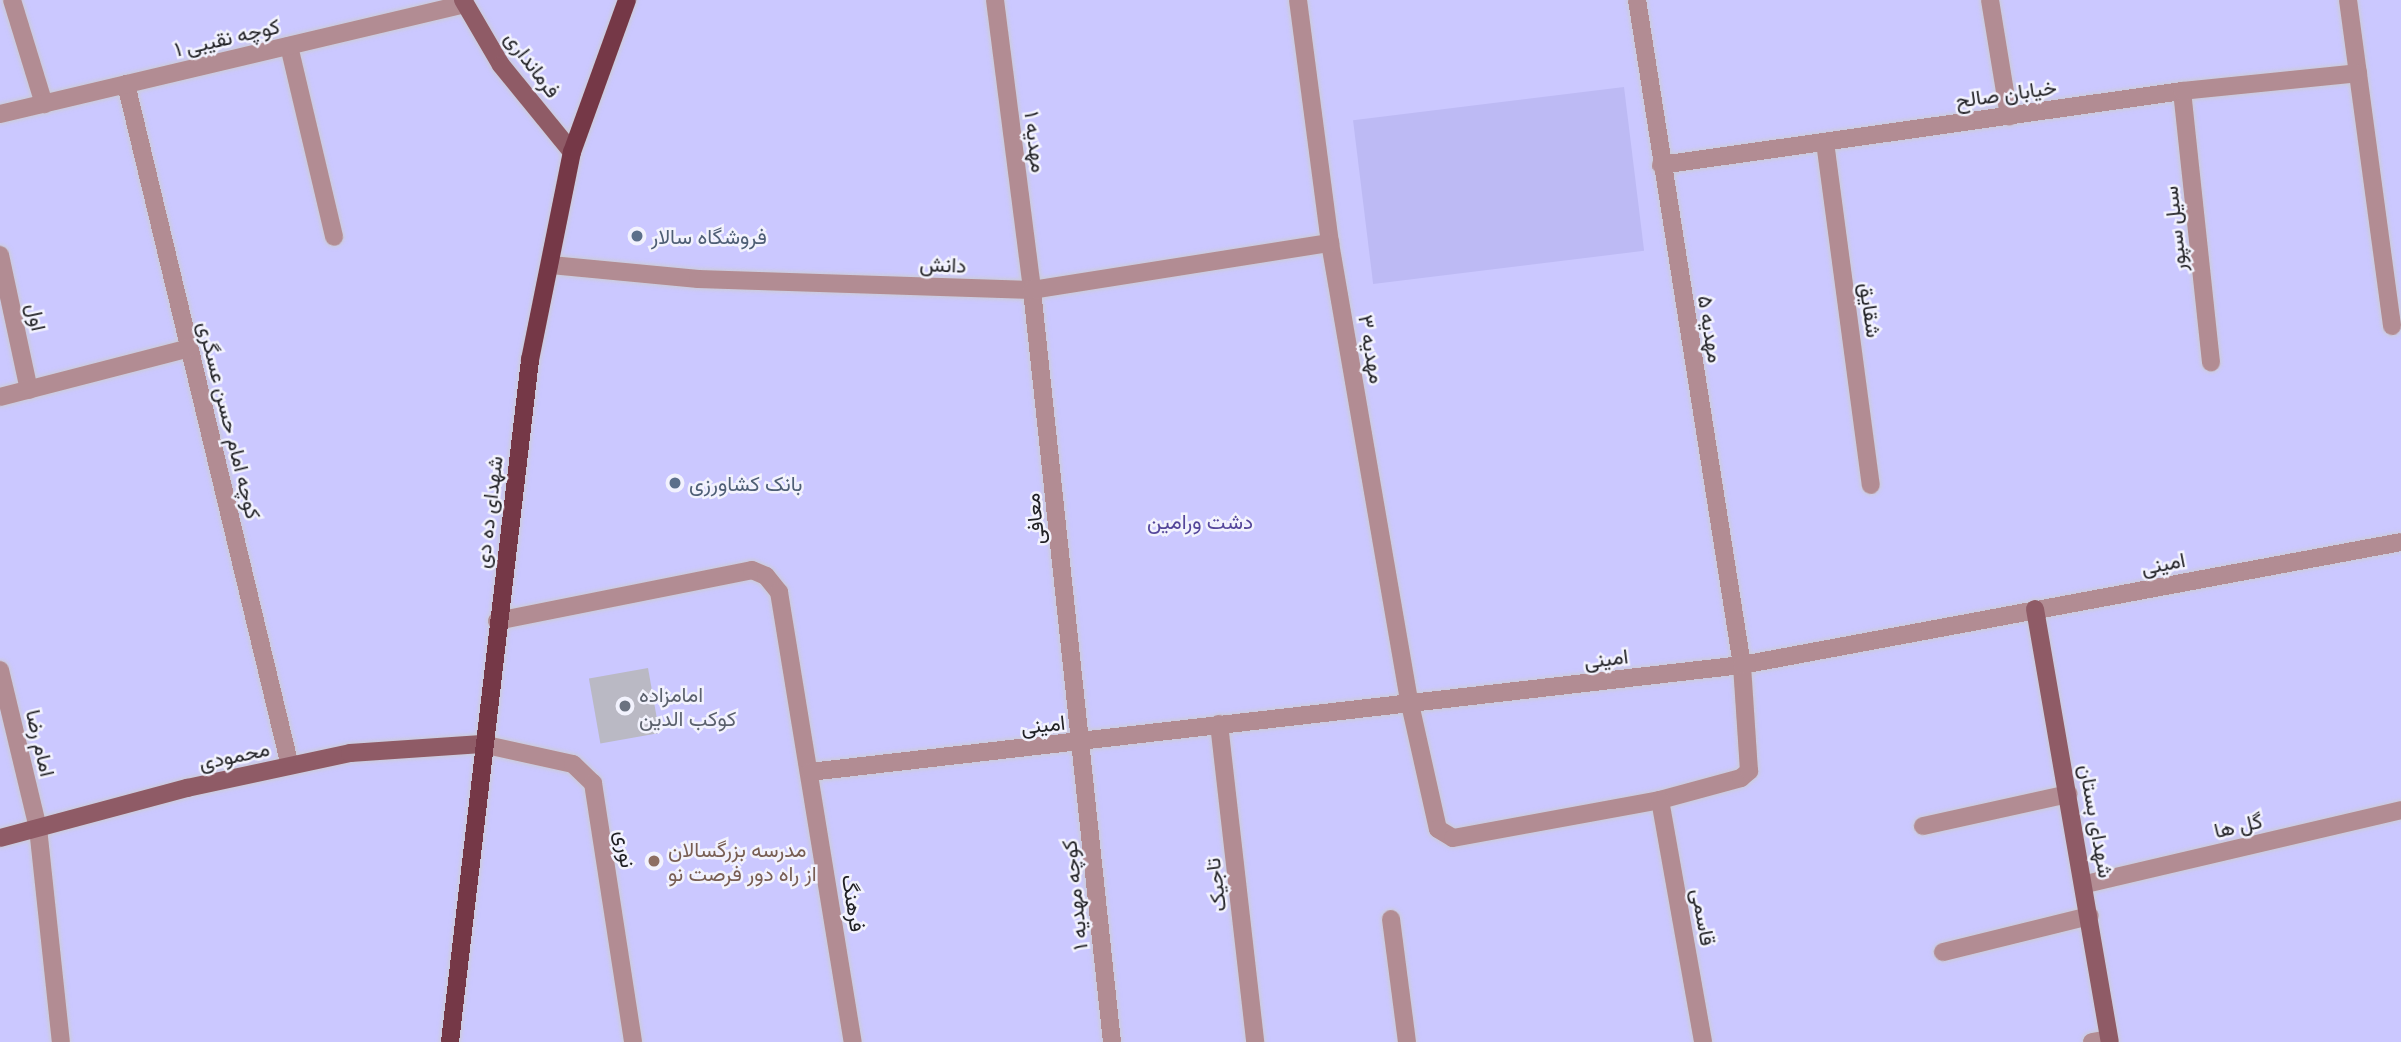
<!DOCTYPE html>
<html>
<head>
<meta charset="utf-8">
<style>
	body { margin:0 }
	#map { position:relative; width:2401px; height:1042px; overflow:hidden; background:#f2f2fd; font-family:"Golos Text",Vazirmatn,sans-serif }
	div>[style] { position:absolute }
	.green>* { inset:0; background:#cbc8ff; transform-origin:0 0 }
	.forest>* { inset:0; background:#bdbaf4; transform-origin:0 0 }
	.building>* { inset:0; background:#bab9c4; transform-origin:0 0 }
	.roads { filter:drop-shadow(0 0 2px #ccccd6) drop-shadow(0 0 2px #ccccd6) }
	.lane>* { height:18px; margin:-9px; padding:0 9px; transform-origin:9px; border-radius:9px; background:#b28c93 }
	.street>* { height:18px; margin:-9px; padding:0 9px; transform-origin:9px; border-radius:9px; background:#b28c93 }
	.secondary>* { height:18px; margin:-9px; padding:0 9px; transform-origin:9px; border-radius:9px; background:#8f5b66 }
	.primary>* { height:18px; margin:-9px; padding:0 9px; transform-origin:9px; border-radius:9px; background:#753847 }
	.dots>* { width:19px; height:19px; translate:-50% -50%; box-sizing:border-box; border:4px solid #f2f2fd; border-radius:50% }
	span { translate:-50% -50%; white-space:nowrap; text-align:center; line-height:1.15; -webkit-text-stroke:5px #f2f2fd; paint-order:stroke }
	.street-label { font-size:21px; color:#212125 }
	.service-label { font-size:21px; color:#4e5e75 }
	.left { translate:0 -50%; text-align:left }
	.park-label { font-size:21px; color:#54469a }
	.worship-label { font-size:21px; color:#5b616d }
	.education-label { font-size:21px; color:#785e54 }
</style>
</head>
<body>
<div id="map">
	<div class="green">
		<i style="left:0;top:0;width:2401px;height:1042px"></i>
	</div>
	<div class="forest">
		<i style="left:1624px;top:87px;width:165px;height:273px;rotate:83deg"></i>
	</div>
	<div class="building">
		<i style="left:648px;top:668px;width:66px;height:60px;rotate:80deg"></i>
	</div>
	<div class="roads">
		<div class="lane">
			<i style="left:2182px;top:91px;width:273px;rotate:83.9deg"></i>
		</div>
		<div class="street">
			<i style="left:12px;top:0;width:109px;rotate:72.9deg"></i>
			<i style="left:995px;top:0;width:292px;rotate:82.7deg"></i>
			<i style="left:1032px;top:290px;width:756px;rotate:83.93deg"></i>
			<i style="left:1298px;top:0;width:245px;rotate:82.5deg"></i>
			<i style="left:1330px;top:243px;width:468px;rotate:80.2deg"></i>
			<i style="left:1410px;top:704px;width:128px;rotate:77.4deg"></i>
			<i style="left:1438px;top:829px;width:17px;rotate:31deg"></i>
			<i style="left:1453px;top:838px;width:210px;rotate:-10.4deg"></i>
			<i style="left:1660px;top:800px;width:84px;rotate:-15.2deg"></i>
			<i style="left:1741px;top:778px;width:11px;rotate:-41deg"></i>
			<i style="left:1749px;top:771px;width:106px;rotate:-93.8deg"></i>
			<i style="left:1742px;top:665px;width:673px;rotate:-98.97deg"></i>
			<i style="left:1990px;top:0;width:118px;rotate:80.7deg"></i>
			<i style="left:2348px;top:0;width:329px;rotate:82.3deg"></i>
			<i style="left:289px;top:46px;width:196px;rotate:76.7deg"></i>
			<i style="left:126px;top:84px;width:701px;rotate:76.48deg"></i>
			<i style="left:0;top:114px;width:478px;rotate:-13.3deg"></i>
			<i style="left:1825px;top:142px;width:346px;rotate:82.4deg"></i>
			<i style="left:1661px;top:165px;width:526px;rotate:-8.08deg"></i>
			<i style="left:2182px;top:91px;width:177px;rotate:-5.8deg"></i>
			<i style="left:0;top:255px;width:138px;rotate:77.9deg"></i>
			<i style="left:551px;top:265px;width:148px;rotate:5.4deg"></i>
			<i style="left:698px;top:279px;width:334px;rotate:1.9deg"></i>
			<i style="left:1032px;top:290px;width:302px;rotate:-9deg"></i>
			<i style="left:0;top:397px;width:195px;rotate:-14.5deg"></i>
			<i style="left:497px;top:621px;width:260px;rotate:-11.3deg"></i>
			<i style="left:752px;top:570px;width:15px;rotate:23deg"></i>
			<i style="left:766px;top:576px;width:21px;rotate:51deg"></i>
			<i style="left:779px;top:592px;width:456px;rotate:80.7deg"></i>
			<i style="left:0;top:670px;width:163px;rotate:76.5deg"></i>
			<i style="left:38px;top:828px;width:215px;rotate:83.9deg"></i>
			<i style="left:1219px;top:724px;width:320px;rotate:83.5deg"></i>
			<i style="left:482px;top:744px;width:93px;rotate:12.4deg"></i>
			<i style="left:573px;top:764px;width:28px;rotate:44deg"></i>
			<i style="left:593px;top:783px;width:262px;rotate:81.2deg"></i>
			<i style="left:810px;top:772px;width:938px;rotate:-6.55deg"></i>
			<i style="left:1742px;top:665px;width:670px;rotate:-10.57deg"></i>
			<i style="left:1660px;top:800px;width:246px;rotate:79.9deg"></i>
			<i style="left:1923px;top:826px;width:149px;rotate:-12.4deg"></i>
			<i style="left:2086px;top:884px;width:324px;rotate:-13.2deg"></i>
			<i style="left:1391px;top:919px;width:124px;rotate:82.6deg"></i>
			<i style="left:1943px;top:952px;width:151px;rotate:-13.8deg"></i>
			<i style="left:2092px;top:1042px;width:17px;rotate:-10deg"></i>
		</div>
		<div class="secondary">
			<i style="left:463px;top:0;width:75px;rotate:59.7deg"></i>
			<i style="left:501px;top:65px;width:112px;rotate:50.8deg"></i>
			<i style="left:2035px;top:609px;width:439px;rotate:80.2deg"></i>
			<i style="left:0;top:838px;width:194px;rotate:-15deg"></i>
			<i style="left:187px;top:788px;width:167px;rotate:-12.1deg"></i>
			<i style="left:350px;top:753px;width:132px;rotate:-3.9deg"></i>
		</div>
		<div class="primary">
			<i style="left:450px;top:1042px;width:687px;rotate:-83.31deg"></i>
			<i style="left:530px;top:360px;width:212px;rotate:-78.6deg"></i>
			<i style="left:572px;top:152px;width:162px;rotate:-70.1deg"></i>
		</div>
	</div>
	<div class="dots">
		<i style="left:637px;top:236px;background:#5c6f8a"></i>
		<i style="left:675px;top:483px;background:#5c6f8a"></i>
		<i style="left:625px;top:706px;background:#6b7280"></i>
		<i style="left:654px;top:861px;background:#8d6e63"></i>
	</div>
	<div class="street-label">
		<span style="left:227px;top:37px;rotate:-13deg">کوچه نقیبی ۱</span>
		<span style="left:533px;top:64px;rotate:53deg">فرمانداری</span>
		<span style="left:2006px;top:93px;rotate:-8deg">خیابان صالح</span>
		<span style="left:1036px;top:142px;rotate:83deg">مهدیه ۱</span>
		<span style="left:2174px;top:229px;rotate:-96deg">سیل سپور</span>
		<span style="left:943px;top:264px;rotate:2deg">دانش</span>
		<span style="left:1871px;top:310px;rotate:82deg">شقایق</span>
		<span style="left:37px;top:317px;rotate:78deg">اول</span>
		<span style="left:1711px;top:329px;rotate:81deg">مهدیه ۵</span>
		<span style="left:1372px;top:349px;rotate:80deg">مهدیه ۳</span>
		<span style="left:230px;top:420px;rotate:76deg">کوچه امام حسن عسگری</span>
		<span style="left:488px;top:512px;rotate:-83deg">شهدای ده دی</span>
		<span style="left:1034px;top:519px;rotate:-96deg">معافی</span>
		<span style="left:2163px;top:563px;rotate:-11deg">امینی</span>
		<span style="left:1606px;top:658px;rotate:-7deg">امینی</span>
		<span style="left:1043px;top:724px;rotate:-6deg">امینی</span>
		<span style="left:41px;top:743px;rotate:77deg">امام رضا</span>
		<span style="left:234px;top:755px;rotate:-12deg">محمودی</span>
		<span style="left:2097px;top:821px;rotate:80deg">شهدای بستان</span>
		<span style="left:2238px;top:825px;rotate:-13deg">گل ها</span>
		<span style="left:626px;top:849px;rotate:81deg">نوری</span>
		<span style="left:1215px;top:885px;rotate:-97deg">تاجیک</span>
		<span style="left:1074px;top:895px;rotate:-96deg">کوچه مهدیه ۱</span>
		<span style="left:854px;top:903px;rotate:81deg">فرهنگ</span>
		<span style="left:1704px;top:917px;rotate:80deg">قاسمی</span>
	</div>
	<div class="service-label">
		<span class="left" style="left:651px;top:236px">فروشگاه سالار</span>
		<span class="left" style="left:689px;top:483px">بانک کشاورزی</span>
	</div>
	<div class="park-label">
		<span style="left:1200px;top:521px">دشت ورامین</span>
	</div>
	<div class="worship-label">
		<span class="left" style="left:639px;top:706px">امامزاده<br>کوکب الدین</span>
	</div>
	<div class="education-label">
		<span class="left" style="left:668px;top:861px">مدرسه بزرگسالان<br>از راه دور فرصت نو</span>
	</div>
</div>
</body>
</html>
